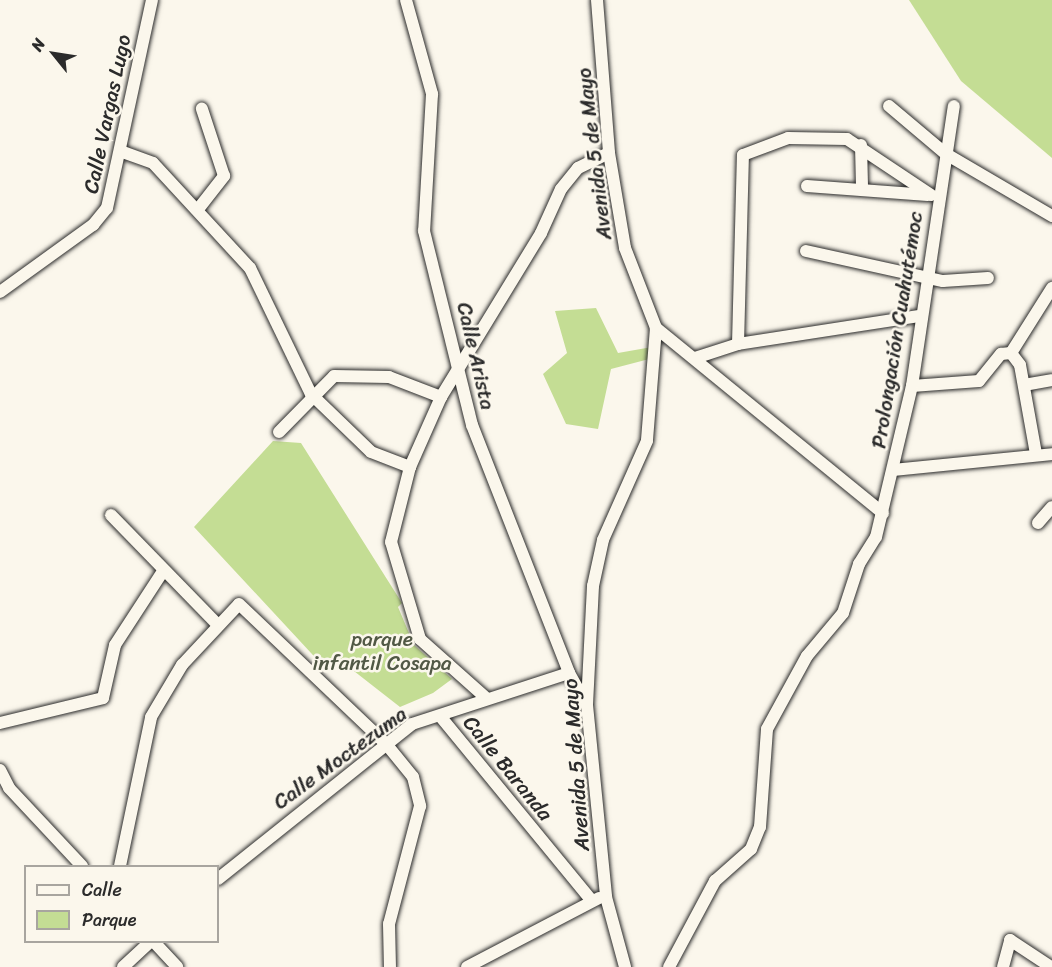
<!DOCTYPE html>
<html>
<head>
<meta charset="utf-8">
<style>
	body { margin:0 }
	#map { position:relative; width:1052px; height:967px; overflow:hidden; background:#fbf7ec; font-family:Sriracha,sans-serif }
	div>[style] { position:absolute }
	.green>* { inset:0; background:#c4dd94 }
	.roads { filter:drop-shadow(0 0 2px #2b2b2b) drop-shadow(0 0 2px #2b2b2b) }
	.minor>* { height:12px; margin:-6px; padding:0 6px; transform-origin:6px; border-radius:6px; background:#fbf7ec }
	span { translate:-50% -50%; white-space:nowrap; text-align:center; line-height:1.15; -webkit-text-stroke:5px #fbf7ec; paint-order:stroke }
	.street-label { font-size:21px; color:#2b2b2b }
	.park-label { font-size:21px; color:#515845 }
	.legend { position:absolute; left:24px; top:865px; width:195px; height:78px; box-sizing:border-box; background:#fbf7ec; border:2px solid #a8a59f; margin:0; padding:8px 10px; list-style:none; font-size:18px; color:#2b2b2b }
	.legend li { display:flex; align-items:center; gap:12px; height:30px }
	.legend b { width:30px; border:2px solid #a8a59f }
	.north { position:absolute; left:24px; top:24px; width:60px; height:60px; -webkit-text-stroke:4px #fbf7ec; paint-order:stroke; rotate:300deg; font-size:16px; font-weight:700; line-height:24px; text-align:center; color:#2b2b2b }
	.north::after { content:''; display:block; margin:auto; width:21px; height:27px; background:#2b2b2b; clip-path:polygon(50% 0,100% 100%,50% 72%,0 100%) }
</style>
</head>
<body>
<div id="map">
	<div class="green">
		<i style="clip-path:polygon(909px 0,1052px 0,1052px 158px,961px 81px)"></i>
		<i style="clip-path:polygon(596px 308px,618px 353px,652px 347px,653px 358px,611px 369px,598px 429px,566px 424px,543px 374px,567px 353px,555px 311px)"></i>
		<i style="clip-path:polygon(273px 441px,301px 443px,402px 603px,398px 607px,414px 645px,452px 679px,433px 693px,400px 707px,336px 657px,324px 667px,194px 527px)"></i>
	</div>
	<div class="roads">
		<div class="minor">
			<i style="left:406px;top:0;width:98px;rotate:74.5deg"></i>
			<i style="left:432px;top:94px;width:137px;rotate:93.3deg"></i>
			<i style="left:424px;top:231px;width:200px;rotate:76.1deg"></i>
			<i style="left:472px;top:425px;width:266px;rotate:68.6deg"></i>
			<i style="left:569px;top:673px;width:37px;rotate:61deg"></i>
			<i style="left:597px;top:0;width:153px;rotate:85.5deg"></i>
			<i style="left:609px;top:153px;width:96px;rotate:80.4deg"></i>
			<i style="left:625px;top:248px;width:86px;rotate:68.8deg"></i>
			<i style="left:656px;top:328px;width:113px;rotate:94.6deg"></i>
			<i style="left:647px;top:441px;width:108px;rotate:114deg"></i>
			<i style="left:603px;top:540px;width:47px;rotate:102.3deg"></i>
			<i style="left:593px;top:586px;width:119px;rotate:92.9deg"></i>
			<i style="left:587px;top:705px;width:193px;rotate:84.3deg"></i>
			<i style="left:606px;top:897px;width:73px;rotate:74.8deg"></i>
			<i style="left:889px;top:106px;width:75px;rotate:40.1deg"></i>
			<i style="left:946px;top:154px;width:123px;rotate:30.3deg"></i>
			<i style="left:861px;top:145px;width:41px;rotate:88.6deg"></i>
			<i style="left:120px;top:151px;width:35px;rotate:20deg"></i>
			<i style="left:153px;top:163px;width:143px;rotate:47.3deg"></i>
			<i style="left:250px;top:268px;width:140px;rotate:64.2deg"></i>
			<i style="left:311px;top:394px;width:83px;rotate:44deg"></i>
			<i style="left:371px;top:452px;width:42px;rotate:21deg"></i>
			<i style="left:807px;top:186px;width:121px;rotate:4.3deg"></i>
			<i style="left:199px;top:208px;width:41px;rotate:-52deg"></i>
			<i style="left:224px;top:176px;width:71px;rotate:-108.2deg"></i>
			<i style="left:806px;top:251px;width:140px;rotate:12.4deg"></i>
			<i style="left:943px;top:281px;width:45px;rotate:-3.8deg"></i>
			<i style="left:0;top:292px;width:115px;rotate:-35.8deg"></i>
			<i style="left:93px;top:225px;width:22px;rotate:-51deg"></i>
			<i style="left:107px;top:208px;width:213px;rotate:-77.8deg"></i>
			<i style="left:656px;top:328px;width:293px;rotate:39.2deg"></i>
			<i style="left:738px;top:344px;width:189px;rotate:-88.5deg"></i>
			<i style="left:743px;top:155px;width:48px;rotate:-20.7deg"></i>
			<i style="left:788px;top:138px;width:59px;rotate:1deg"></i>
			<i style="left:847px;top:139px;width:101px;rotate:33.7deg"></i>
			<i style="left:1011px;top:353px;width:15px;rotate:53deg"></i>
			<i style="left:1020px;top:365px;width:90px;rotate:79.8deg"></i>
			<i style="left:1011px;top:353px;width:77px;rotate:-57.8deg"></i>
			<i style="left:695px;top:358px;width:45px;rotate:-18deg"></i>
			<i style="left:738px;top:344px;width:182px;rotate:-8.8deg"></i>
			<i style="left:1024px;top:385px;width:28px;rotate:-10deg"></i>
			<i style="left:912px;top:386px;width:67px;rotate:-4.3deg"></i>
			<i style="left:979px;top:381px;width:35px;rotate:-51deg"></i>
			<i style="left:1001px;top:354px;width:10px;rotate:-6deg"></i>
			<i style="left:279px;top:432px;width:78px;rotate:-45.5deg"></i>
			<i style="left:334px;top:376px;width:55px;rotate:1deg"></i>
			<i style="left:389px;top:377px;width:56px;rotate:21deg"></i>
			<i style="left:893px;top:470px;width:160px;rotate:-5.7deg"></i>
			<i style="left:111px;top:515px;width:153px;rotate:45.8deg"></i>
			<i style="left:1038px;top:523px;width:21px;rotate:-49deg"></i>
			<i style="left:485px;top:697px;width:87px;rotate:-138.3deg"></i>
			<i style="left:420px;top:639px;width:101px;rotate:-106.6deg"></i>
			<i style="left:391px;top:542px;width:77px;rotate:-75.8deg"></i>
			<i style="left:410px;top:467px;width:77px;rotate:-66.1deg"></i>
			<i style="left:441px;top:397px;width:192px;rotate:-58.6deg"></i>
			<i style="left:541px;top:233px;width:48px;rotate:-65.6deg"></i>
			<i style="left:561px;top:189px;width:27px;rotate:-51deg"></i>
			<i style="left:578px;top:168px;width:34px;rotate:-26deg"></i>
			<i style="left:440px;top:716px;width:238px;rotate:50.6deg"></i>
			<i style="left:0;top:723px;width:106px;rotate:-13.6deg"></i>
			<i style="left:103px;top:698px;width:54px;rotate:-77.2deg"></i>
			<i style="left:115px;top:645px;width:88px;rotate:-57deg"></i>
			<i style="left:0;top:770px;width:20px;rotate:63deg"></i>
			<i style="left:9px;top:788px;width:107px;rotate:46.9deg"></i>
			<i style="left:120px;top:866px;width:152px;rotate:-78.2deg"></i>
			<i style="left:151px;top:717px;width:61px;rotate:-59.2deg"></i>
			<i style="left:182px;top:665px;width:83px;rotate:-46.9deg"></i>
			<i style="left:239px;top:604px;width:204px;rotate:43.6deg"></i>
			<i style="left:387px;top:745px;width:41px;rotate:50.9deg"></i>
			<i style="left:413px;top:777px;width:30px;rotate:76deg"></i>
			<i style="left:420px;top:806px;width:122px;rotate:104.7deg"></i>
			<i style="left:389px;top:924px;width:43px;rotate:88.7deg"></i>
			<i style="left:218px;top:879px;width:248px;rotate:-38.6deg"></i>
			<i style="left:412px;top:724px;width:165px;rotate:-18deg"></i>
			<i style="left:154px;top:942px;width:34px;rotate:47deg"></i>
			<i style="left:123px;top:967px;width:37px;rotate:-43deg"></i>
			<i style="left:467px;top:967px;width:149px;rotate:-27.6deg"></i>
			<i style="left:669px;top:967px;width:98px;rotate:-61.9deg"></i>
			<i style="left:715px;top:881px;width:48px;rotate:-41.6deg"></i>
			<i style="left:751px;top:849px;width:24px;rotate:-68deg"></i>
			<i style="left:760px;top:827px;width:98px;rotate:-85.9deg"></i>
			<i style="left:767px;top:729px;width:83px;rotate:-61.3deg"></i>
			<i style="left:807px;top:656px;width:56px;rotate:-50.1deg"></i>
			<i style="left:843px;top:613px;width:52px;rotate:-71.9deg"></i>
			<i style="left:859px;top:564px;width:32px;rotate:-58deg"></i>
			<i style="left:876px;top:537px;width:155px;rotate:-76.6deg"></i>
			<i style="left:912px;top:386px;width:283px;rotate:-81.5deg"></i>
			<i style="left:1003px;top:967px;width:28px;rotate:-75deg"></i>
			<i style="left:1010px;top:940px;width:49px;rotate:33.4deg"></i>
		</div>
	</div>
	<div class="street-label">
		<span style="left:107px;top:114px;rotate:-78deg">Calle Vargas Lugo</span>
		<span style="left:594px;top:154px;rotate:-97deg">Avenida 5 de Mayo</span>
		<span style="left:897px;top:330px;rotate:-81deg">Prolongación Cuahutémoc</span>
		<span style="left:476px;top:356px;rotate:77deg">Calle Arista</span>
		<span style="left:340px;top:758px;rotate:-36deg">Calle Moctezuma</span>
		<span style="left:576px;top:765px;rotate:-94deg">Avenida 5 de Mayo</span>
		<span style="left:508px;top:768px;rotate:51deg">Calle Baranda</span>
	</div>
	<div class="park-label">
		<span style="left:382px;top:651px">parque<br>infantil Cosapa</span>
	</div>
	<ul class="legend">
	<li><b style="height:8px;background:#fbf7ec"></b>Calle</li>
	<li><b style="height:16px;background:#c4dd94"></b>Parque</li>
	</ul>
	<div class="north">N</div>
</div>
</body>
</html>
